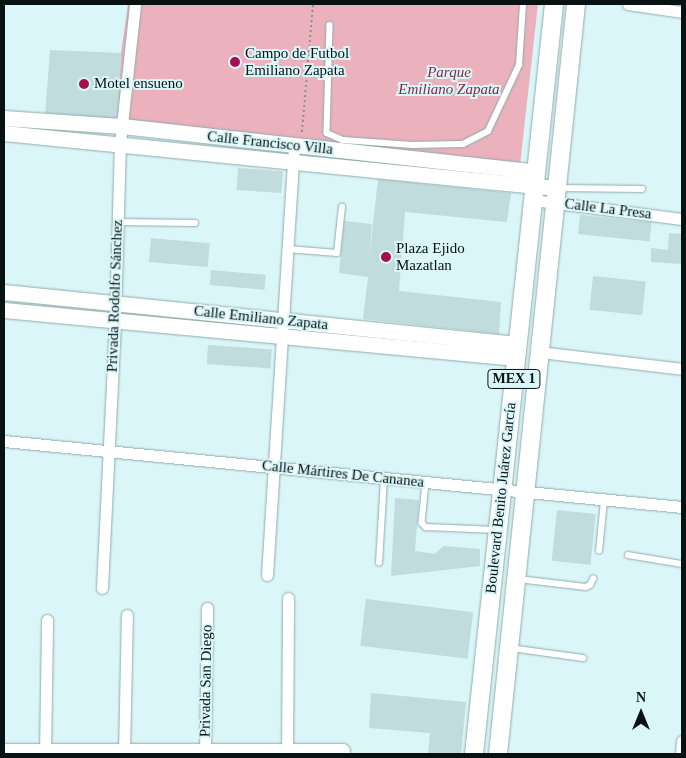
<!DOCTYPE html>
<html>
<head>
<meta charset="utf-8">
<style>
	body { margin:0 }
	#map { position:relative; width:686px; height:758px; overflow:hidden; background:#daf6f8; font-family:"Times New Roman",serif }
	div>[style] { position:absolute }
	.green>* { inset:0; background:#ebb2be }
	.building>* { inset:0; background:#c0dcdd; transform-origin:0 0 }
	.path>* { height:2px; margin-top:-1px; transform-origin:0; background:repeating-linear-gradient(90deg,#819597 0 2.5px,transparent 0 5px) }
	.roads { filter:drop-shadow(0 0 1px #90abac) drop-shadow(0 0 1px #90abac) }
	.lane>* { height:5.5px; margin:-2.75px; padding:0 2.75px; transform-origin:2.75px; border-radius:2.75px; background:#fff }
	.street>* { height:11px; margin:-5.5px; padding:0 5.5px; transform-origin:5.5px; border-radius:5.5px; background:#fff }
	.secondary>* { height:15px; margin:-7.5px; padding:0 7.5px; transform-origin:7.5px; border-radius:7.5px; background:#fff }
	.primary>* { height:18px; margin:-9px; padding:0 9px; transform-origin:9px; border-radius:9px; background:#fff }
	.dots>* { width:14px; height:14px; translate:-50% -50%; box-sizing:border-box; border:2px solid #daf6f8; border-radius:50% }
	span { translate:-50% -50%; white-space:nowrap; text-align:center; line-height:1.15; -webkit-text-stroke:4px #daf6f8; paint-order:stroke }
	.shield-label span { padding:1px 4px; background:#daf6f8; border:1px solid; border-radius:4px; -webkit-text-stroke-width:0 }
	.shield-label { font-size:14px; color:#081213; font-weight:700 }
	.poi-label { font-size:15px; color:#081213 }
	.left { translate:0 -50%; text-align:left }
	.park-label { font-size:15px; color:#802c46; font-style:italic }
	.street-label { font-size:15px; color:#081213 }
	.frame { position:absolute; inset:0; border:5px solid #081213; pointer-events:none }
	.north { position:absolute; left:616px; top:688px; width:50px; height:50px; -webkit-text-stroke:4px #daf6f8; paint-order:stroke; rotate:0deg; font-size:14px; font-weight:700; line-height:20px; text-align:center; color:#081213 }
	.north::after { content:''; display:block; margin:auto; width:18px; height:22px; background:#081213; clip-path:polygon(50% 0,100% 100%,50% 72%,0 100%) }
</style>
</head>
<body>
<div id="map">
	<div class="green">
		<i style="clip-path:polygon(128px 4px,538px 4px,520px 165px,135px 127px,118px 114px,121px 53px)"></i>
	</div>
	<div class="building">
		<i style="clip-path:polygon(50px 50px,121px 53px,118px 114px,114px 121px,45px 117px)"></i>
		<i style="left:238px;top:168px;width:45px;height:22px;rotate:4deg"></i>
		<i style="clip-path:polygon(378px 179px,511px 193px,507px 222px,405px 212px,399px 291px,501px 302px,499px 334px,363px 319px,368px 277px,339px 273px,344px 221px,372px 224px,369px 261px)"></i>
		<i style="left:580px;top:215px;width:72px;height:19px;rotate:6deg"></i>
		<i style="clip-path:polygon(669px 233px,682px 234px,682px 264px,651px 262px,651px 248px,668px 250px)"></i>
		<i style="left:151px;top:238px;width:59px;height:24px;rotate:5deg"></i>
		<i style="left:211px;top:270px;width:55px;height:15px;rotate:5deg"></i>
		<i style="left:593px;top:276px;width:53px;height:34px;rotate:6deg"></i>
		<i style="left:208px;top:345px;width:64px;height:19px;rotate:4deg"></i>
		<i style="clip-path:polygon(395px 498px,419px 500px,415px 551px,435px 554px,443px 546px,480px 549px,480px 566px,391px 576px)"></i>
		<i style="left:557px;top:510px;width:39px;height:51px;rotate:6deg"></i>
		<i style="left:366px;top:599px;width:108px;height:47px;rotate:7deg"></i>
		<i style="clip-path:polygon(371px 693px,466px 702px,461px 754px,428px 754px,430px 733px,369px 728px)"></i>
	</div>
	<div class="path">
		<i style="left:302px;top:132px;width:128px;rotate:-85.1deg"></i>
	</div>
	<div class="roads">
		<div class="lane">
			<i style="left:330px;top:25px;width:108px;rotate:91.6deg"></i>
			<i style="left:327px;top:133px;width:17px;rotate:24deg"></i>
			<i style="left:343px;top:140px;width:69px;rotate:4.1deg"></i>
			<i style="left:412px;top:145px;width:51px;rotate:-1.1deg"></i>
			<i style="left:463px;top:144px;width:28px;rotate:-27deg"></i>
			<i style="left:488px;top:131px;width:73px;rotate:-64.8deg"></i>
			<i style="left:519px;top:65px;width:61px;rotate:-86.2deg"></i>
			<i style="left:559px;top:188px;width:83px;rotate:0.7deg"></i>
			<i style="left:117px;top:222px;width:78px;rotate:0.7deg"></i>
			<i style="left:288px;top:249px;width:49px;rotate:4.7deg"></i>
			<i style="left:337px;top:253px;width:46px;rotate:-83.8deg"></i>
			<i style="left:426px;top:483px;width:40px;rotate:95.7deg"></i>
			<i style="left:422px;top:523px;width:6px;rotate:45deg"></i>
			<i style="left:426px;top:527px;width:70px;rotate:2.5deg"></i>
			<i style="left:599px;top:551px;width:50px;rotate:-84.3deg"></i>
			<i style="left:628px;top:555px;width:55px;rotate:9.5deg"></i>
			<i style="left:379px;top:563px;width:85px;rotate:-86.6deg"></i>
			<i style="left:518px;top:579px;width:68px;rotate:6.7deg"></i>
			<i style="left:586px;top:587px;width:4px;rotate:-27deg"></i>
			<i style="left:590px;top:585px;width:7px;rotate:-63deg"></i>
			<i style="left:511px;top:648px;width:73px;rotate:7.9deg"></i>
		</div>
		<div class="street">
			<i style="left:628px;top:4px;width:55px;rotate:8.4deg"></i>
			<i style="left:533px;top:200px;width:150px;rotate:7.3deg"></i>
			<i style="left:540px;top:352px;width:143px;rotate:6.8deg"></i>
			<i style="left:4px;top:441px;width:681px;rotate:5.56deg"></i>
			<i style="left:267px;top:575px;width:431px;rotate:-86.4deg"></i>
			<i style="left:102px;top:588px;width:268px;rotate:-87.2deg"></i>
			<i style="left:115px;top:320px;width:177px;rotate:-88.4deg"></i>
			<i style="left:120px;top:143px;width:140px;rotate:-83.8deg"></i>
			<i style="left:45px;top:754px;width:134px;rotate:-89.1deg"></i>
			<i style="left:124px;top:754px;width:139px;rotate:-88.8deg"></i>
			<i style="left:205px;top:754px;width:146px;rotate:-89.2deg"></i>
			<i style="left:287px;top:754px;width:156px;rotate:-89.6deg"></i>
			<i style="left:681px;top:754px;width:13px;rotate:-86deg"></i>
		</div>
		<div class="secondary">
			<i style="left:4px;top:118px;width:118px;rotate:3.9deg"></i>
			<i style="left:122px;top:126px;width:417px;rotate:6.3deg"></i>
			<i style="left:4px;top:133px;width:555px;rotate:5.69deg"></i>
			<i style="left:4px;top:292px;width:517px;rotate:5.78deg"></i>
			<i style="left:4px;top:310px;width:514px;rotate:5.36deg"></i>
			<i style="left:4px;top:751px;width:338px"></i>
			<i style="left:342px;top:751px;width:3px;rotate:108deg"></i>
		</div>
		<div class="primary">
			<i style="left:474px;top:754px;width:754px;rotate:-83.91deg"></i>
			<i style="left:498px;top:754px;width:754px;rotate:-84.06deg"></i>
		</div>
	</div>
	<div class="dots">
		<i style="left:235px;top:62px;background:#a4104e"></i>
		<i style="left:84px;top:84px;background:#a4104e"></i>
		<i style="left:386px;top:257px;background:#a4104e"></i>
	</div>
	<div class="shield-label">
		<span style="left:514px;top:379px">MEX 1</span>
	</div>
	<div class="poi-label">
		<span class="left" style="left:245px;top:62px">Campo de Futbol<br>Emiliano Zapata</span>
		<span class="left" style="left:94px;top:84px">Motel ensueno</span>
		<span class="left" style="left:396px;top:257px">Plaza Ejido<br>Mazatlan</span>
	</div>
	<div class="park-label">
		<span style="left:449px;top:81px">Parque<br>Emiliano Zapata</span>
	</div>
	<div class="street-label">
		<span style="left:270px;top:143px;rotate:6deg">Calle Francisco Villa</span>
		<span style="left:608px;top:209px;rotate:7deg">Calle La Presa</span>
		<span style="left:115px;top:296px;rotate:-88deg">Privada Rodolfo Sánchez</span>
		<span style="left:261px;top:318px;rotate:6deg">Calle Emiliano Zapata</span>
		<span style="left:343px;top:474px;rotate:6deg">Calle Mártires De Cananea</span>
		<span style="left:501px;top:498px;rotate:-84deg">Boulevard Benito Juárez García</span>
		<span style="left:206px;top:681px;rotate:-89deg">Privada San Diego</span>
	</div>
	<div class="frame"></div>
	<div class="north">N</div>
</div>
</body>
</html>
